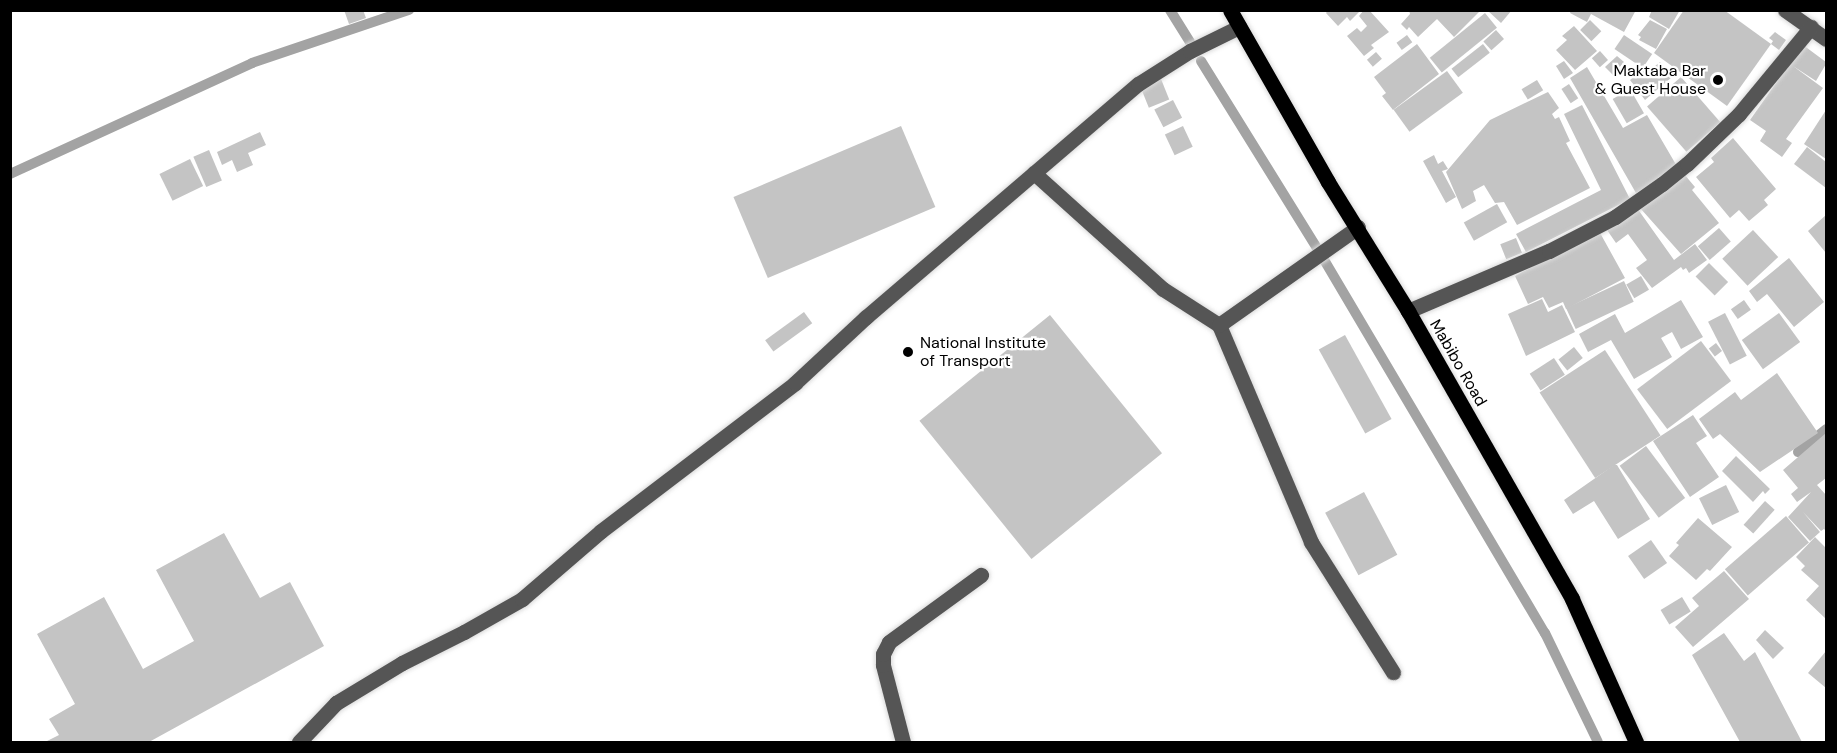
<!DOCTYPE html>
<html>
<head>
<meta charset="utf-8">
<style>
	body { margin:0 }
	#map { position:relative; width:1837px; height:753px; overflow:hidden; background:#fff; font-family:"DM Sans",sans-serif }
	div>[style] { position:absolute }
	.stream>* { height:10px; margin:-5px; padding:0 5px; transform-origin:5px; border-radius:5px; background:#a3a3a3 }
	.building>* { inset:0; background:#c4c4c4; transform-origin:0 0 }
	.roads { filter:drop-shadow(0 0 2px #dbdbdb) drop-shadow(0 0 2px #dbdbdb) }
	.minor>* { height:15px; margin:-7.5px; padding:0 7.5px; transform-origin:7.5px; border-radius:7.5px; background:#555 }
	.major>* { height:15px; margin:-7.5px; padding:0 7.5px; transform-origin:7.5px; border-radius:7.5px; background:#000 }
	.dots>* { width:16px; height:16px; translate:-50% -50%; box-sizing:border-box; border:3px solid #fff; border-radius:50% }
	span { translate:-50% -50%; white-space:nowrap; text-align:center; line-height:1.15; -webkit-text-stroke:4.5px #fff; paint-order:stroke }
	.poi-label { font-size:16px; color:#000 }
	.right { translate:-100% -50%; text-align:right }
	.left { translate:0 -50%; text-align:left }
	.street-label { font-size:16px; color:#000 }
	.frame { position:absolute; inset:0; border:12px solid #000; pointer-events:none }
</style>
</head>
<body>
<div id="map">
	<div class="stream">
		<i style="left:1170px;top:10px;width:38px;rotate:58deg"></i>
		<i style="left:1201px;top:61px;width:226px;rotate:58.2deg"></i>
		<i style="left:1320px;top:253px;width:442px;rotate:59.4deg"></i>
		<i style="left:1545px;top:633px;width:121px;rotate:64.1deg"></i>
		<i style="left:10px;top:174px;width:266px;rotate:-24.6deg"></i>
		<i style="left:252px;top:63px;width:166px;rotate:-18.7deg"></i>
		<i style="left:1798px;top:452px;width:36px;rotate:-39deg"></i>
	</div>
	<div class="building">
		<i style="clip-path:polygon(344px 10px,363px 10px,366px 18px,349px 24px)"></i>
		<i style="clip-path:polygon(1328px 10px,1361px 10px,1350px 21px,1347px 17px,1338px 26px,1326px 13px)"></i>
		<i style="clip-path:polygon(1364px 10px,1369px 10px,1389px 32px,1371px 45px,1374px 48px,1364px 56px,1347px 36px,1357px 28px,1361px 32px,1367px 26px,1359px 16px)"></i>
		<i style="clip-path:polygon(1409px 10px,1481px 10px,1454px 37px,1437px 19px,1418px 37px,1409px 27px,1407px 30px,1401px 24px,1410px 14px)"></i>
		<i style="clip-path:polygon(1487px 10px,1512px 10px,1501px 23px)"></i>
		<i style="clip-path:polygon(1571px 10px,1636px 10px,1624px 32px,1591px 14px,1587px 22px,1570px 13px)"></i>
		<i style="clip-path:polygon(1652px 10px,1680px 10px,1669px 29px,1649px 17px)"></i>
		<i style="clip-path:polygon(1684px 10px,1724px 10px,1771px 44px,1727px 106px,1654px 53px)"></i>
		<i style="left:1485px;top:13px;width:19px;height:71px;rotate:51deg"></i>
		<i style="left:1590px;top:20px;width:16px;height:14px;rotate:45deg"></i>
		<i style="clip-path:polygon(1650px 20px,1667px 29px,1656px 49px,1639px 40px,1641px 37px,1638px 35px)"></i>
		<i style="clip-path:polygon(1574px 26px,1597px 51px,1575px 70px,1556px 50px,1567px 40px,1562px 36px)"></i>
		<i style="left:1496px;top:30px;width:12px;height:17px;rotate:48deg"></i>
		<i style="clip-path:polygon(1775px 32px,1786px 40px,1779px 50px,1771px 44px,1773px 41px,1769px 38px)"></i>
		<i style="left:1407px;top:35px;width:9px;height:13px;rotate:54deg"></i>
		<i style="left:1624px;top:35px;width:34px;height:17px;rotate:34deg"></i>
		<i style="clip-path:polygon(1417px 44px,1439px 74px,1393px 110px,1382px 96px,1386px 93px,1374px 77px)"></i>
		<i style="left:1483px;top:44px;width:11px;height:40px;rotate:52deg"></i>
		<i style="clip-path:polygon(1803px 45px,1826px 62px,1826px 64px,1816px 81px,1793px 66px,1823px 88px,1786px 139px,1792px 143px,1782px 157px,1760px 141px,1766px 131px,1750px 120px)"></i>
		<i style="left:1600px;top:51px;width:12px;height:11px;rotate:48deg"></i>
		<i style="left:1376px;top:52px;width:9px;height:12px;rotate:49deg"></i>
		<i style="clip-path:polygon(1617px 56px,1624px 62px,1613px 75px,1605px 67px)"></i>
		<i style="clip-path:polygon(1564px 61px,1573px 73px,1564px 79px,1556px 66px)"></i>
		<i style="clip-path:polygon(1660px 62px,1672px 77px,1645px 100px,1630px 80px,1644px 68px,1648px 72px)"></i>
		<i style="clip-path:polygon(1587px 67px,1623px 128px,1647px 115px,1678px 168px,1636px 193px,1570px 78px)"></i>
		<i style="left:1447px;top:71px;width:27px;height:66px;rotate:54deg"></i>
		<i style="left:1681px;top:77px;width:60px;height:45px;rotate:49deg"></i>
		<i style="left:1161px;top:79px;width:22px;height:22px;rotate:68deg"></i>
		<i style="left:1537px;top:80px;width:12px;height:18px;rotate:59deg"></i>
		<i style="left:1569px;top:84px;width:17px;height:9px;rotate:57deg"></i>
		<i style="left:1630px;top:89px;width:28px;height:20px;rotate:60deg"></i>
		<i style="clip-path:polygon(1548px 92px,1559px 108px,1552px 114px,1555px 119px,1559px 117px,1570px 141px,1566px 143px,1590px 188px,1517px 225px,1504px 202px,1495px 203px,1484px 185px,1473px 191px,1476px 201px,1462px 209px,1446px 172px,1490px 120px)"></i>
		<i style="left:1173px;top:100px;width:20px;height:21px;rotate:63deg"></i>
		<i style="clip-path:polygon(1582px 105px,1630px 199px,1526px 252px,1516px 234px,1601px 190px,1564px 114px)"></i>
		<i style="clip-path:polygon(1826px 110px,1826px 159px,1804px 144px)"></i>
		<i style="left:901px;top:126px;width:88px;height:182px;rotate:67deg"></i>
		<i style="left:1183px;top:126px;width:23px;height:20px;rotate:65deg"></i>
		<i style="clip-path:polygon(260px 132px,266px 145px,248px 153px,253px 165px,237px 172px,232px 160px,222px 165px,217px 152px)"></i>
		<i style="clip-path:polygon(1733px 138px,1776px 189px,1764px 200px,1768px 205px,1749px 221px,1739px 210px,1730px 218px,1696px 177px,1714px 162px,1711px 158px)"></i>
		<i style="clip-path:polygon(1807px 147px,1826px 162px,1826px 188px,1794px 164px)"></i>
		<i style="left:209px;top:150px;width:33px;height:17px;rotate:67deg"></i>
		<i style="clip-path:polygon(1434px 155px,1438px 164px,1443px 161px,1448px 169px,1442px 171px,1456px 197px,1446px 203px,1423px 161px)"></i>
		<i style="left:190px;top:159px;width:30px;height:34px;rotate:64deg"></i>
		<i style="clip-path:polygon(1684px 174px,1695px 187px,1692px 190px,1719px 223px,1681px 254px,1641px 209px)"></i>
		<i style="left:1497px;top:204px;width:21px;height:38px;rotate:61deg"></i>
		<i style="clip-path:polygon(1637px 208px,1674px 260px,1695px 244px,1707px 260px,1689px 273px,1686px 268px,1683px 270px,1681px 267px,1652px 288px,1636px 268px,1647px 260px,1628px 234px,1616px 243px,1607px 230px)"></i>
		<i style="clip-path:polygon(1826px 215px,1826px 253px,1808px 231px)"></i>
		<i style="left:1719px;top:228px;width:18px;height:28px;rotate:49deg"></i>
		<i style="left:1753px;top:230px;width:37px;height:42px;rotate:47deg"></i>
		<i style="clip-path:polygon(1599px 231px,1625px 278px,1566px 309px,1563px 302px,1549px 308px,1543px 297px,1528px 304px,1515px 276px)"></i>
		<i style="left:1516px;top:238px;width:16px;height:17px;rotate:68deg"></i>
		<i style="clip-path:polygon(1789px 258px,1824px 302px,1794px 327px,1767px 294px,1757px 302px,1749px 291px)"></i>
		<i style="left:1709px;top:263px;width:27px;height:19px;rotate:45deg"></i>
		<i style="left:1641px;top:276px;width:16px;height:17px;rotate:60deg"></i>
		<i style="left:1624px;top:281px;width:23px;height:64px;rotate:65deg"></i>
		<i style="clip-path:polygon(1542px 299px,1548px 312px,1562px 305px,1575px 332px,1526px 356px,1508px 314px)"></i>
		<i style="clip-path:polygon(1681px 300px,1703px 337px,1681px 349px,1672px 332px,1661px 338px,1672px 357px,1634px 379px,1611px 340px,1588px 352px,1579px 334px,1615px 314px,1625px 333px)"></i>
		<i style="left:1744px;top:300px;width:12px;height:16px;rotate:55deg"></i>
		<i style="left:804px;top:312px;width:14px;height:48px;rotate:54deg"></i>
		<i style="left:1725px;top:313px;width:48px;height:19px;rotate:63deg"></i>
		<i style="left:1779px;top:313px;width:36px;height:46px;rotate:54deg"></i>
		<i style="left:1050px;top:315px;width:178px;height:168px;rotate:51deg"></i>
		<i style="left:1345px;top:335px;width:96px;height:30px;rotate:61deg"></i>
		<i style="left:1701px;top:341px;width:50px;height:80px;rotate:53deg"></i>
		<i style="left:1716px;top:343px;width:10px;height:9px;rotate:53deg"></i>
		<i style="left:1574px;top:347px;width:14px;height:20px;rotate:51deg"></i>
		<i style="left:1605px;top:350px;width:102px;height:78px;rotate:57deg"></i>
		<i style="left:1554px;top:358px;width:20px;height:29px;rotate:57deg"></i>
		<i style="clip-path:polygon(1777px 373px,1818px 433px,1760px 472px,1720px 434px,1713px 439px,1699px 419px,1735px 392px,1741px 400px)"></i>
		<i style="clip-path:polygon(1693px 415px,1707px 436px,1696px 443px,1719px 477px,1690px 497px,1653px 441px)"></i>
		<i style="clip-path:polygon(1826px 433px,1826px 478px,1817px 485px,1826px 495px,1826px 531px,1824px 529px,1821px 531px,1803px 512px,1820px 532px,1810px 541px,1788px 517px,1811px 492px,1797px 502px,1791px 494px,1798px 488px,1783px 470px)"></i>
		<i style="left:1646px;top:446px;width:65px;height:33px;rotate:53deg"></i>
		<i style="clip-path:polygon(1736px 456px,1770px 489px,1765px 494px,1763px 491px,1753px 502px,1722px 471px)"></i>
		<i style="clip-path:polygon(1614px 465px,1617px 465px,1650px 519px,1618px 539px,1594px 501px,1573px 514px,1564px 500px)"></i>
		<i style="left:1726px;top:485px;width:30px;height:30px;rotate:64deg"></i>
		<i style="left:1364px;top:492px;width:71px;height:44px;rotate:62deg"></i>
		<i style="left:1765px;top:501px;width:13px;height:32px;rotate:42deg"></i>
		<i style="left:1786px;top:516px;width:35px;height:81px;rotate:49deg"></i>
		<i style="clip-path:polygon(1698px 518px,1732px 547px,1710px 571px,1707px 569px,1696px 580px,1669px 556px,1679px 545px,1676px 543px)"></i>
		<i style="clip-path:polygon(224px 533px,260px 598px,290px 582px,324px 646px,149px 742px,45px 742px,59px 735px,49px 719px,75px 704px,37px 634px,104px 597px,143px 669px,194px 641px,156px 570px)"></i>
		<i style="clip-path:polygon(1815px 537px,1826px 548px,1826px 619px,1806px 600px,1819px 586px,1801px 570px,1805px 566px,1796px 557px)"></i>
		<i style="left:1651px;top:540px;width:28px;height:28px;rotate:55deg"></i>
		<i style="clip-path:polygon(1724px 571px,1749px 599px,1693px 647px,1675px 627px,1699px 606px,1692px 598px)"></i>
		<i style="left:1682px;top:597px;width:17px;height:25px;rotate:59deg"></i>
		<i style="clip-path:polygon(1765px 630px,1784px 648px,1773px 659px,1756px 640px)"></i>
		<i style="clip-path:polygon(1724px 633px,1744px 661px,1755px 652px,1802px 742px,1740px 742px,1692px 655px)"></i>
		<i style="clip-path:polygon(1826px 651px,1826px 688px,1808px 673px)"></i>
	</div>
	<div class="roads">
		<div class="minor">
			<i style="left:1785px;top:10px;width:50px;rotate:35.3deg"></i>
			<i style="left:1034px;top:173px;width:173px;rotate:42deg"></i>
			<i style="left:1163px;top:289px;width:67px;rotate:32.7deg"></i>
			<i style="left:1219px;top:325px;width:236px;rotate:67deg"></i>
			<i style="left:1311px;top:542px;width:154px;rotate:57.8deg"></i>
			<i style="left:1408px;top:311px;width:153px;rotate:-23.1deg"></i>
			<i style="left:1549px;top:251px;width:74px;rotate:-27.3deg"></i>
			<i style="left:1615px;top:217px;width:57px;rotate:-35.1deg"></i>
			<i style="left:1662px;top:184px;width:32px;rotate:-39deg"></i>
			<i style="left:1687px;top:164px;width:72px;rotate:-43.9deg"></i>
			<i style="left:1739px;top:114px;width:113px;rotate:-50.4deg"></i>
			<i style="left:1219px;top:325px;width:170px;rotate:-35.2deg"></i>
			<i style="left:299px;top:742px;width:54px;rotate:-46.5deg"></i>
			<i style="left:336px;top:703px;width:77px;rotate:-31.2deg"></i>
			<i style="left:402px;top:663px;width:69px;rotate:-26.6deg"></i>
			<i style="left:464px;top:632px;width:67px;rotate:-29.6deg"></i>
			<i style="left:522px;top:599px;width:104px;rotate:-40.7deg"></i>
			<i style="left:601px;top:531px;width:244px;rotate:-37.3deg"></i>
			<i style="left:795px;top:383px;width:97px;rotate:-42.9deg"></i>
			<i style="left:866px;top:317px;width:358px;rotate:-40.6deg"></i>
			<i style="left:1138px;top:84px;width:62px;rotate:-32.4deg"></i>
			<i style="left:1190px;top:51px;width:55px;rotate:-26.1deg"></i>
			<i style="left:903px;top:742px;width:80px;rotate:-104.6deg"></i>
			<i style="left:883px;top:665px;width:11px;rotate:-90deg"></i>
			<i style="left:883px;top:654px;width:13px;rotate:-63deg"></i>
			<i style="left:889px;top:642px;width:114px;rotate:-36.1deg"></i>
		</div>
		<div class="major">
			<i style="left:1230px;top:10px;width:198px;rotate:60.3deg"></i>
			<i style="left:1328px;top:182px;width:152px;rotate:58.2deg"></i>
			<i style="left:1408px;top:311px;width:331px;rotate:60.3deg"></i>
			<i style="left:1572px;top:599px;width:157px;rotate:65.9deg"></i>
		</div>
	</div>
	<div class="dots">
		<i style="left:1718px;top:80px;background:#000"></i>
		<i style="left:908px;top:352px;background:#000"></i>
	</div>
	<div class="poi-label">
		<span class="right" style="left:1706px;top:80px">Maktaba Bar<br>&amp; Guest House</span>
		<span class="left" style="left:920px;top:352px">National Institute<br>of Transport</span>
	</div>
	<div class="street-label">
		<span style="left:1458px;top:363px;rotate:60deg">Mabibo Road</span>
	</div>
	<div class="frame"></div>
</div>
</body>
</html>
